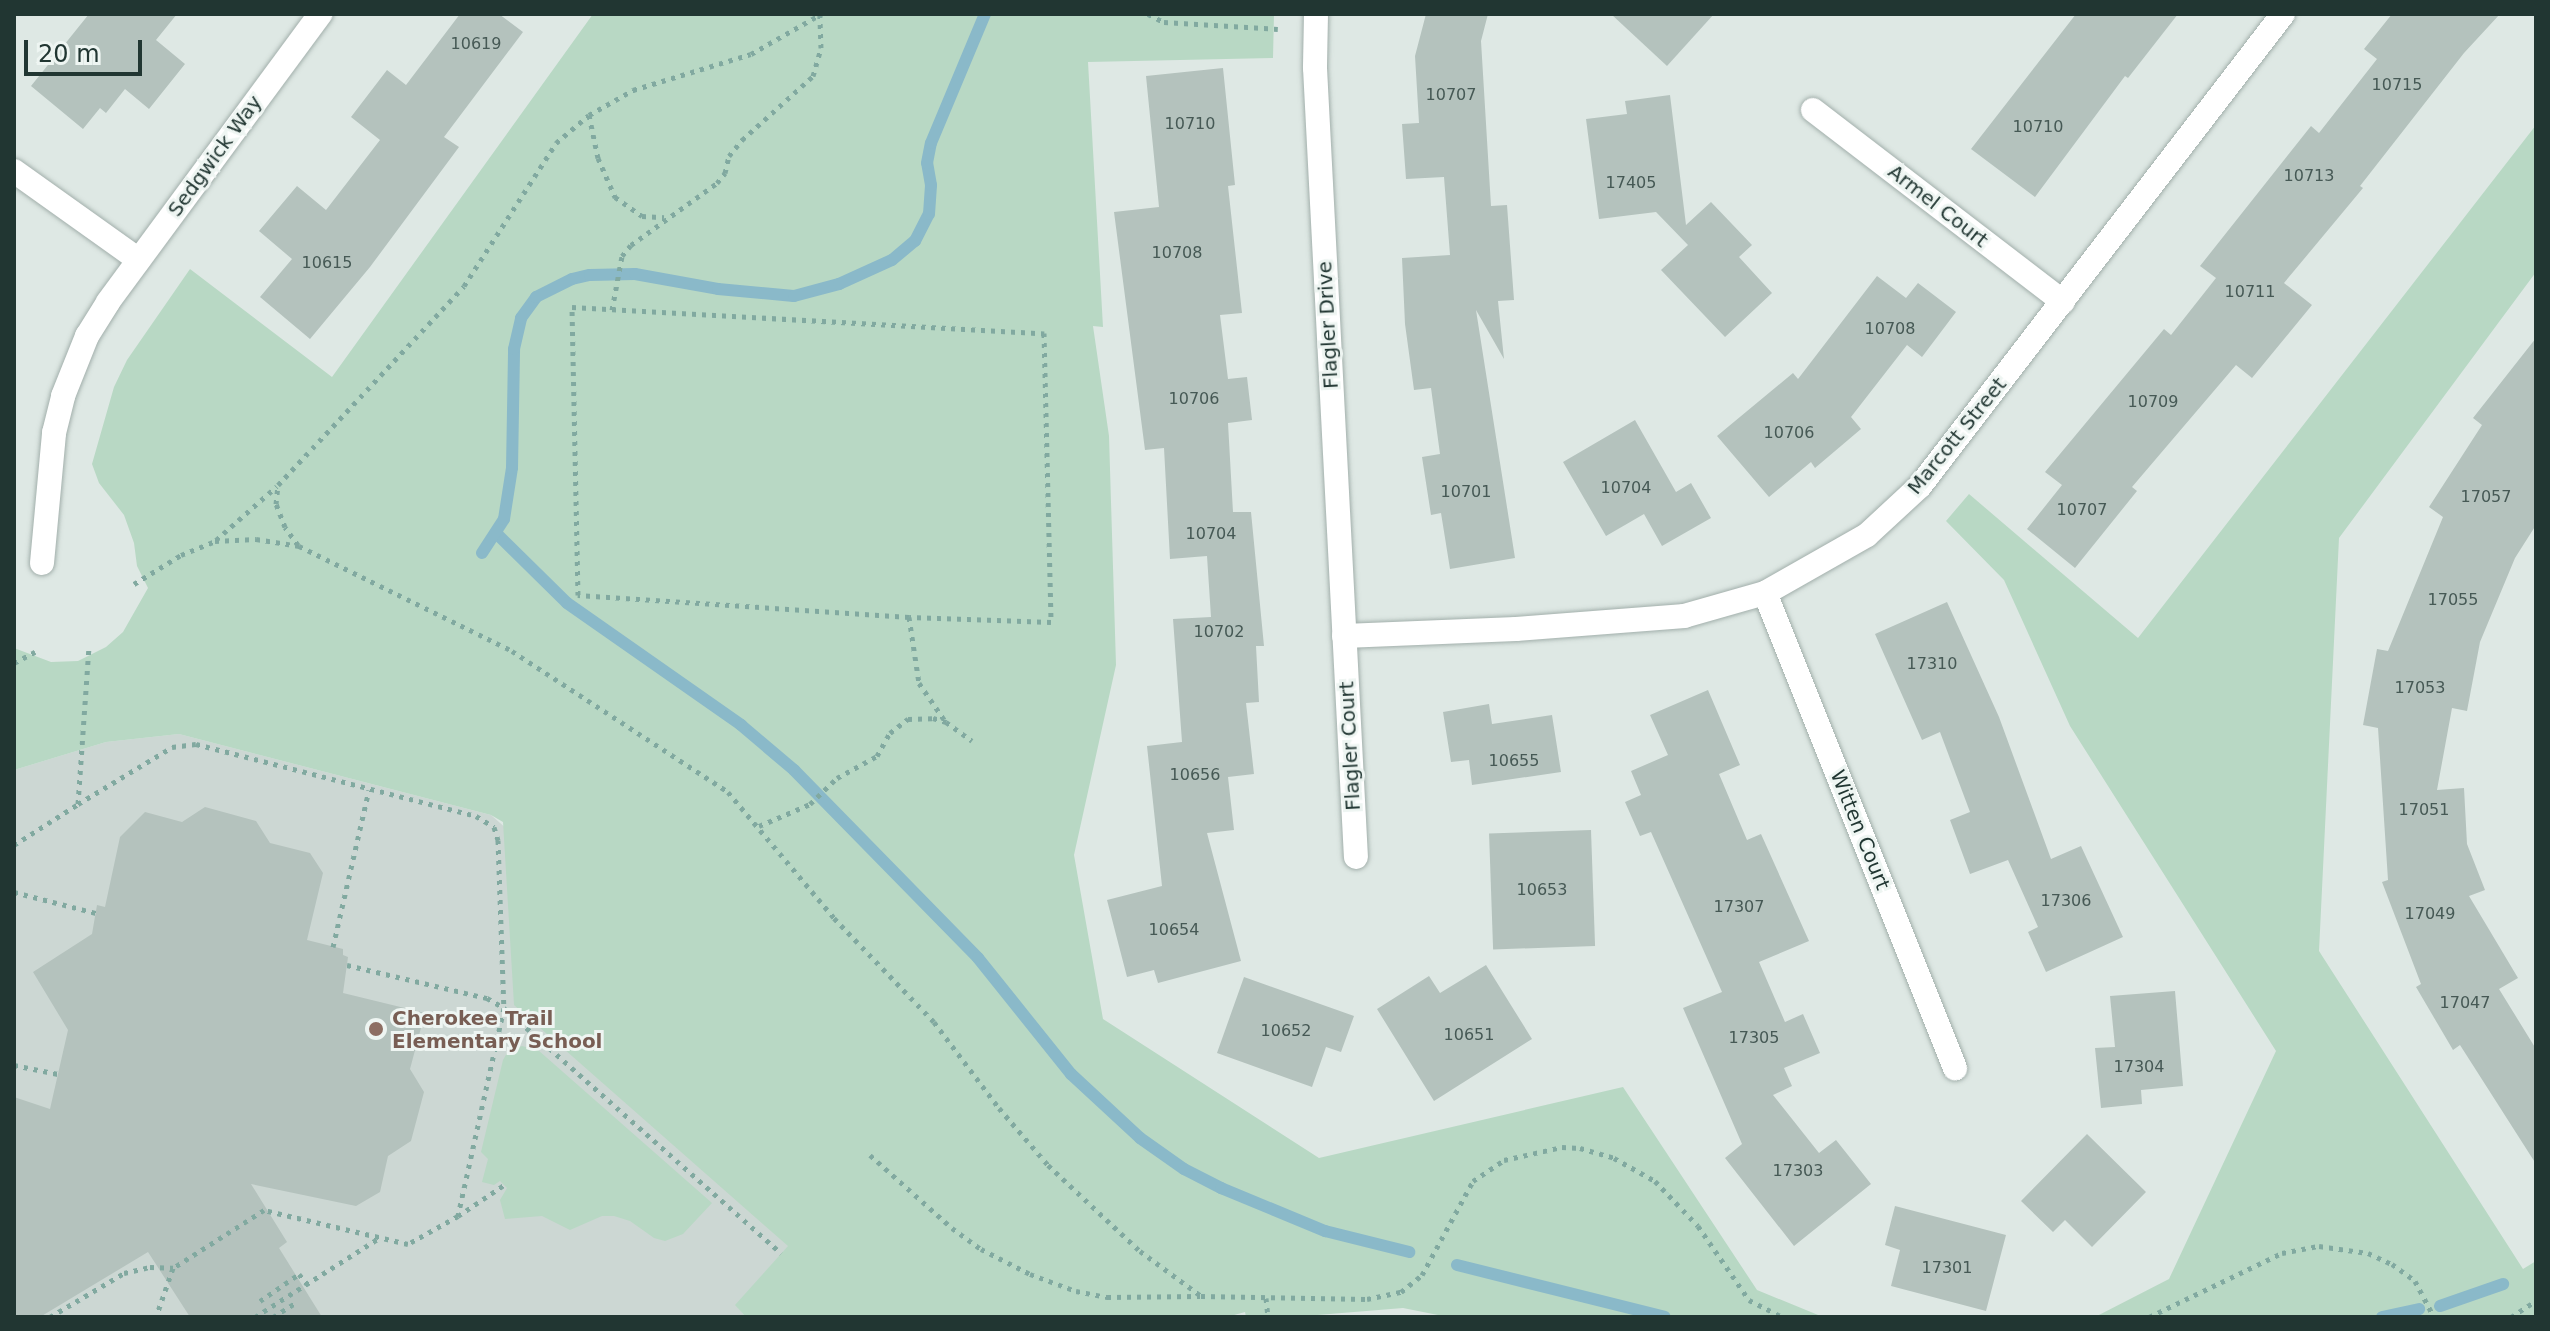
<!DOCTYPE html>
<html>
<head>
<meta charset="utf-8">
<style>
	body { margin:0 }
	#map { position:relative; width:2550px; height:1331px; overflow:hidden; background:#dee8e4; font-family:"DejaVu Sans",sans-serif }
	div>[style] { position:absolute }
	.built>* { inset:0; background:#ccd7d3 }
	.green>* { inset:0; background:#b8d8c4 }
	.stream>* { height:12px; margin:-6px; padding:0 6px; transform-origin:6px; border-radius:6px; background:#8ab9c9 }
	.building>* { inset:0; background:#b4c2bd; transform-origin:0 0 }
	.path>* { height:5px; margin-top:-2.5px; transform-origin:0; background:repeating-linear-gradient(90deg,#81a9a0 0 4px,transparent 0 10px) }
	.roads { filter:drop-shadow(0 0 2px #a2afab) drop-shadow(0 0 2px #a2afab) }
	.minor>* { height:24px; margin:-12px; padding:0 12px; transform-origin:12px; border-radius:12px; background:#fff }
	.dots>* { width:22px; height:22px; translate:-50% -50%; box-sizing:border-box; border:4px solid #eef5f2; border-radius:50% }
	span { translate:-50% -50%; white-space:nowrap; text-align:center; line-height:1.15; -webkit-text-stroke:6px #eef5f2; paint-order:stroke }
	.number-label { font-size:16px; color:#465955 }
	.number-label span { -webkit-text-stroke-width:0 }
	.street-label { font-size:20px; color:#213632 }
	.education-label { font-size:20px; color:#785e54; font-weight:700 }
	.left { translate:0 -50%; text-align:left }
	.frame { position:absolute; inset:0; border:16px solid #213632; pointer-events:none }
	.scale { position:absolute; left:24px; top:40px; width:118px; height:36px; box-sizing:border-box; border:4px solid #213632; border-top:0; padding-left:10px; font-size:24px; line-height:28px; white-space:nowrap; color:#213632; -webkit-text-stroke:6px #eef5f2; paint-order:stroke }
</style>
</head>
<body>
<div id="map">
	<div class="built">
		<i style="clip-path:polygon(179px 734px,491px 815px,874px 1151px,736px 1305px,746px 1317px,14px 1317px,14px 770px,106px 742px)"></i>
	</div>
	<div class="green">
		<i style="clip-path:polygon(593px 14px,1274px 14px,1273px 58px,1088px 62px,1103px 327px,1093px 326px,1109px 436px,1116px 665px,1074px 855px,1103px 1019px,1319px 1158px,1623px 1087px,1757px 1290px,1823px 1317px,1448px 1317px,1403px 1308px,1293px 1317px,1246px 1317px,1245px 1312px,1227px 1317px,746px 1317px,735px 1305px,788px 1246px,514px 1005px,503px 822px,491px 815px,179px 734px,106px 742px,14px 770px,14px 648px,51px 662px,78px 661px,106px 647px,123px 632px,148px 588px,137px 566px,134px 543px,124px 515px,99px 483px,92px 464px,114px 387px,127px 360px,190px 269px,332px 377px)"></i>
		<i style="clip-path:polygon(2536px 125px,2536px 272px,2339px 538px,2319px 951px,2523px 1269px,2536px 1261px,2536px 1317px,2095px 1317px,2169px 1279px,2276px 1051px,2070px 726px,2004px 580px,1946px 521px,1969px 494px,2138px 638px)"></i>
		<i style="clip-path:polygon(522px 1046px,538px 1050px,712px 1203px,683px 1234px,665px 1241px,654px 1238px,630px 1221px,614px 1216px,602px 1216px,570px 1230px,542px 1216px,505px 1219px,500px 1200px,507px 1188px,500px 1181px,494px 1185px,482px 1182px,488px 1159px,481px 1152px,503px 1060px,507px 1053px)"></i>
	</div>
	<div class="stream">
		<i style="left:497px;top:534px;width:98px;rotate:44.6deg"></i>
		<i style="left:567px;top:603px;width:213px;rotate:35deg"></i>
		<i style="left:741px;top:725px;width:70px;rotate:40.3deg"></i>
		<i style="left:794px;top:770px;width:263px;rotate:45.6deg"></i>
		<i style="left:978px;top:958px;width:149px;rotate:51.3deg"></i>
		<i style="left:1071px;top:1074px;width:94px;rotate:42.8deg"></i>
		<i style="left:1140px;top:1138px;width:54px;rotate:35.2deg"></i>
		<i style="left:1184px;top:1169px;width:42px;rotate:27.2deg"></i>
		<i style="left:1221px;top:1188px;width:113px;rotate:22.5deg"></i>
		<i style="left:1325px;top:1231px;width:87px;rotate:14deg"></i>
		<i style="left:482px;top:553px;width:40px;rotate:-57.1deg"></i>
		<i style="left:504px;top:519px;width:52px;rotate:-81.1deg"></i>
		<i style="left:512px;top:468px;width:119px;rotate:-89deg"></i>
		<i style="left:514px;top:349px;width:32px;rotate:-77deg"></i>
		<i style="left:521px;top:318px;width:26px;rotate:-54deg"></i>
		<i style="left:536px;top:297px;width:40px;rotate:-26.6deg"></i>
		<i style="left:572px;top:279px;width:18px;rotate:-13deg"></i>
		<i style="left:590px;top:275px;width:45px;rotate:-1.3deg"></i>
		<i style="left:635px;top:274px;width:84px;rotate:10.2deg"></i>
		<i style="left:718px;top:289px;width:76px;rotate:5.3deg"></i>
		<i style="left:794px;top:296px;width:47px;rotate:-14.9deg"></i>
		<i style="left:839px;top:284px;width:58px;rotate:-24.4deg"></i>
		<i style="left:892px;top:260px;width:30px;rotate:-40deg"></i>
		<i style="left:915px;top:241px;width:30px;rotate:-63deg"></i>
		<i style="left:929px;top:214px;width:29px;rotate:-86deg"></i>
		<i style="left:931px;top:185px;width:22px;rotate:-100deg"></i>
		<i style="left:927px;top:163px;width:20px;rotate:-79deg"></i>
		<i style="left:931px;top:143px;width:140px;rotate:-67.3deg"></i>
		<i style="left:1457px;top:1265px;width:214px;rotate:14deg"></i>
		<i style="left:2440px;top:1306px;width:67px;rotate:-19.2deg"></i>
		<i style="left:2382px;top:1317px;width:38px;rotate:-12deg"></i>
	</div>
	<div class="building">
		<i style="clip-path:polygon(89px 14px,177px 14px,156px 40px,185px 64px,149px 109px,125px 89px,106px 113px,100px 108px,83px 129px,31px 86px)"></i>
		<i style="clip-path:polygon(460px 14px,499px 14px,523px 32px,444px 137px,459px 147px,370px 267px,310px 339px,260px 297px,292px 259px,259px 231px,297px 186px,326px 210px,380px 140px,351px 117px,387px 70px,406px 85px)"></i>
		<i style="clip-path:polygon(1426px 14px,1488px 14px,1481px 41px,1491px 206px,1507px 205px,1514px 300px,1498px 301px,1504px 359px,1476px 310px,1515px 558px,1450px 569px,1441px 513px,1431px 515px,1422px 457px,1440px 454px,1431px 388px,1414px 390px,1405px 324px,1402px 258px,1450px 255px,1444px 177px,1406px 179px,1402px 124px,1419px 123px,1415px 56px)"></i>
		<i style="clip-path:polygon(1611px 14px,1714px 14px,1667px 66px)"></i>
		<i style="clip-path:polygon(2076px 14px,2178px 14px,2128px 78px,2125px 76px,2035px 197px,1971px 149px)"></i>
		<i style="clip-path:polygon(2392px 14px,2500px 14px,2464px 53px,2360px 186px,2363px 188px,2284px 283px,2312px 305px,2252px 378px,2236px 365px,2132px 487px,2137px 491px,2075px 568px,2027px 529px,2062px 485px,2045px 472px,2164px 329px,2171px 335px,2216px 278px,2200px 266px,2311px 126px,2319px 133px,2377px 59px,2364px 49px)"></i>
		<i style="clip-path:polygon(1223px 68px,1235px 185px,1228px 186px,1242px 313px,1220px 315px,1228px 379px,1247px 377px,1252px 420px,1228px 423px,1233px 512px,1251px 512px,1264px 646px,1256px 646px,1259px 702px,1246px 703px,1254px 774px,1228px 777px,1234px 830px,1207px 833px,1241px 961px,1158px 983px,1154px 970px,1127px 977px,1107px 900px,1162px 886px,1147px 746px,1182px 742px,1173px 619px,1211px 617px,1207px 556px,1170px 559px,1164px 448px,1145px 450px,1114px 212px,1159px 207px,1146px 76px)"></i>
		<i style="clip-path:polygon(1670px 95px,1686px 225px,1711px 202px,1752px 245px,1739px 257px,1772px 293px,1725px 337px,1661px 270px,1688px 245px,1656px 212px,1599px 219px,1586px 119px,1627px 114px,1625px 101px)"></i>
		<i style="clip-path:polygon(1877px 276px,1906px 298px,1918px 283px,1956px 312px,1922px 357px,1907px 345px,1851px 417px,1861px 429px,1815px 468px,1811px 462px,1769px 497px,1717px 436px,1793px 373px,1798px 379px)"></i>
		<i style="clip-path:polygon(2536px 338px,2536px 525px,2515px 558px,2480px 642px,2467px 711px,2452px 708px,2437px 790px,2464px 788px,2467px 844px,2485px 890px,2469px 896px,2518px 978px,2499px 989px,2536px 1049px,2536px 1164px,2460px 1045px,2453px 1050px,2416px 987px,2421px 984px,2382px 882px,2388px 880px,2378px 728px,2363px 725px,2377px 649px,2388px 651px,2443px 517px,2429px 507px,2482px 425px,2473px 418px)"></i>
		<i style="clip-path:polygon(1635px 420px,1676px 492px,1691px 483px,1711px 518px,1662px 546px,1644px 514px,1606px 536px,1563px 462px)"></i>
		<i style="clip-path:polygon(1947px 602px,1999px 717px,2051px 859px,2081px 846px,2123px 937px,2046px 972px,2028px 932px,2038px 927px,2008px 860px,1970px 874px,1950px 820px,1970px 812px,1940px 732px,1922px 740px,1875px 634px)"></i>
		<i style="clip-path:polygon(1708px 690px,1740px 765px,1719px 774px,1747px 840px,1761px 834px,1809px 941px,1759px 962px,1785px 1022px,1803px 1014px,1820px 1053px,1784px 1068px,1792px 1086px,1773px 1095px,1819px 1153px,1836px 1140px,1871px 1184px,1794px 1246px,1725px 1158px,1742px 1144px,1683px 1008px,1722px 992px,1651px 832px,1640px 836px,1625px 802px,1641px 795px,1631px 771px,1668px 755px,1650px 715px)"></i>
		<i style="clip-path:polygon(1489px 704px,1492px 724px,1552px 715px,1561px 772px,1472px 785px,1469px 760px,1451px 762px,1443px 712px)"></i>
		<i style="clip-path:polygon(205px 807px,256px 821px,270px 843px,310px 853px,323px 873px,307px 940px,343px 949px,343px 955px,348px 957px,343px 993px,425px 1013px,410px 1069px,424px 1092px,411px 1141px,388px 1156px,380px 1192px,356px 1206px,251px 1184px,287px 1242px,279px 1248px,322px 1317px,190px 1317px,148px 1252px,40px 1317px,14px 1317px,14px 1097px,50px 1109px,68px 1030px,33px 972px,92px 934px,97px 905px,105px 907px,120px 837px,145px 812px,182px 822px)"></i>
		<i style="left:1591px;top:830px;width:116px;height:102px;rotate:88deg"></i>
		<i style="clip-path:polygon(1486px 965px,1532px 1039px,1434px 1101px,1377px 1009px,1429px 976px,1440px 993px)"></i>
		<i style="clip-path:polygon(1244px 977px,1354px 1016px,1341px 1052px,1326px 1047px,1312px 1087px,1217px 1053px)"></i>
		<i style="clip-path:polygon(2175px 991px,2183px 1086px,2141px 1090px,2142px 1104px,2101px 1108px,2095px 1048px,2115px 1047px,2110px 996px)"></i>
		<i style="clip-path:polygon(2087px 1134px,2146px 1192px,2092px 1247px,2065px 1220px,2053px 1232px,2021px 1201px)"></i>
		<i style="clip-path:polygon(1895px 1206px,2006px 1235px,1986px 1311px,1891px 1286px,1900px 1250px,1885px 1245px)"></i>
	</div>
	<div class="path">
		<i style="left:1148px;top:14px;width:18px;rotate:27deg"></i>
		<i style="left:1164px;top:22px;width:114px;rotate:3.5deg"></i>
		<i style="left:589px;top:115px;width:44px;rotate:78.2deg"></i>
		<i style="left:598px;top:158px;width:43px;rotate:66.4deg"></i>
		<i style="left:615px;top:197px;width:33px;rotate:35deg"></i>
		<i style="left:642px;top:216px;width:22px;rotate:3deg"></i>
		<i style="left:572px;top:307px;width:473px;rotate:3.2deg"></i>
		<i style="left:1044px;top:333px;width:289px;rotate:88.6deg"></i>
		<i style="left:1051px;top:622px;width:142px;rotate:-178deg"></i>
		<i style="left:909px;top:617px;width:332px;rotate:-176.2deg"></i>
		<i style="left:578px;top:595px;width:288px;rotate:-91.2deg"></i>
		<i style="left:612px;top:310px;width:55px;rotate:-79.5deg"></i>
		<i style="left:622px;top:256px;width:14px;rotate:-51deg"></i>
		<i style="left:631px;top:245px;width:106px;rotate:-35.8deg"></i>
		<i style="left:717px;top:183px;width:13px;rotate:-51deg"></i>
		<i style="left:725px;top:173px;width:17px;rotate:-77deg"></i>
		<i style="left:729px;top:156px;width:21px;rotate:-51deg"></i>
		<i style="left:742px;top:140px;width:96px;rotate:-42deg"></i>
		<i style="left:813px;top:76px;width:29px;rotate:-74deg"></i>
		<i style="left:821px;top:48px;width:33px;rotate:-92deg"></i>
		<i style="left:216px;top:540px;width:81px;rotate:-41.5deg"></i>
		<i style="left:298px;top:545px;width:22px;rotate:-126deg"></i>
		<i style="left:285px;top:527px;width:25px;rotate:-111deg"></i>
		<i style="left:276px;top:504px;width:19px;rotate:-84deg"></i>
		<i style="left:278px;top:485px;width:272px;rotate:-46.9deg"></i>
		<i style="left:464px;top:286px;width:170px;rotate:-57.2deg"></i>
		<i style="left:556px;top:143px;width:43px;rotate:-40.3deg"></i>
		<i style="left:589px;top:115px;width:51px;rotate:-29.6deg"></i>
		<i style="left:633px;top:90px;width:123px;rotate:-17deg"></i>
		<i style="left:751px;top:54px;width:81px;rotate:-29.7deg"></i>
		<i style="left:134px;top:584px;width:55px;rotate:-31.7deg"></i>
		<i style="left:181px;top:555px;width:37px;rotate:-22deg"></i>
		<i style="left:215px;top:541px;width:41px;rotate:-2.8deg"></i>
		<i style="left:256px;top:539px;width:44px;rotate:9.2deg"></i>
		<i style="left:299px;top:546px;width:237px;rotate:26.2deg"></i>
		<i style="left:512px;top:651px;width:258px;rotate:33.1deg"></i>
		<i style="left:728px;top:792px;width:165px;rotate:49.9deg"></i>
		<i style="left:834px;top:918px;width:144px;rotate:46.1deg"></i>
		<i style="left:934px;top:1022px;width:108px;rotate:52.9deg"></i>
		<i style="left:999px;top:1108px;width:75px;rotate:49.3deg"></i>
		<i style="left:1048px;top:1165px;width:126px;rotate:43.1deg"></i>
		<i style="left:1140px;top:1251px;width:76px;rotate:36.4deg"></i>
		<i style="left:1201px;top:1296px;width:166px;rotate:1deg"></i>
		<i style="left:1367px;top:1299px;width:35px;rotate:-12deg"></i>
		<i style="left:1401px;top:1292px;width:27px;rotate:-39deg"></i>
		<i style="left:1422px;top:1275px;width:107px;rotate:-61.5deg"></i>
		<i style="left:1473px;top:1181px;width:37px;rotate:-34deg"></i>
		<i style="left:1504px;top:1160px;width:59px;rotate:-12.6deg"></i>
		<i style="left:1562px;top:1147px;width:18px;rotate:3deg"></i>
		<i style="left:1580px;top:1148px;width:35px;rotate:16deg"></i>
		<i style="left:1614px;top:1158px;width:47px;rotate:29.3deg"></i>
		<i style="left:1655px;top:1181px;width:62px;rotate:46.3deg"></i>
		<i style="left:1698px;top:1226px;width:90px;rotate:55.4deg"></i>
		<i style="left:1749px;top:1300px;width:37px;rotate:27deg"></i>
		<i style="left:909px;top:617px;width:67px;rotate:81.4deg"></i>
		<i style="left:919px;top:683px;width:46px;rotate:55.6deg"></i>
		<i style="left:14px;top:663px;width:24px;rotate:-28deg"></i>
		<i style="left:78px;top:804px;width:110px;rotate:-31.2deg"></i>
		<i style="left:172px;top:747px;width:24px;rotate:-7deg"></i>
		<i style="left:196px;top:744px;width:289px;rotate:14.4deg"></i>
		<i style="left:476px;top:816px;width:21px;rotate:31deg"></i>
		<i style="left:494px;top:827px;width:14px;rotate:73deg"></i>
		<i style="left:498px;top:840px;width:168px;rotate:88deg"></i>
		<i style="left:504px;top:1008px;width:213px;rotate:102.5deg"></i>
		<i style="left:458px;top:1216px;width:57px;rotate:150.8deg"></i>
		<i style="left:408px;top:1244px;width:148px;rotate:-166.7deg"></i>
		<i style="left:264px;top:1210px;width:108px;rotate:147.5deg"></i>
		<i style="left:173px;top:1268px;width:52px;rotate:109.1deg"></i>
		<i style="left:759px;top:826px;width:56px;rotate:-23.3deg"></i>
		<i style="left:810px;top:804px;width:37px;rotate:-44deg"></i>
		<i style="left:837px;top:778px;width:46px;rotate:-28.8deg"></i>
		<i style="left:877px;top:756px;width:26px;rotate:-61deg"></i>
		<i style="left:890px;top:733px;width:23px;rotate:-38deg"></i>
		<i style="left:908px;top:719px;width:25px;rotate:-2deg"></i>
		<i style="left:933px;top:718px;width:14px;rotate:17deg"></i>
		<i style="left:946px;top:722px;width:32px;rotate:36deg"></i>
		<i style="left:14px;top:845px;width:76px;rotate:-32.6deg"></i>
		<i style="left:78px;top:804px;width:159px;rotate:-86deg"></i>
		<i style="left:14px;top:892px;width:85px;rotate:14.4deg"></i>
		<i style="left:333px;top:947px;width:161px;rotate:-77.1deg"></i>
		<i style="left:347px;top:965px;width:144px;rotate:13.3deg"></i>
		<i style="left:487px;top:998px;width:20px;rotate:30deg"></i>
		<i style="left:504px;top:1008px;width:370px;rotate:41.5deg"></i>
		<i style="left:14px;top:1065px;width:45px;rotate:11.6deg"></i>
		<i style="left:870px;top:1155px;width:110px;rotate:41.7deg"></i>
		<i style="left:952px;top:1228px;width:36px;rotate:36deg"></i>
		<i style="left:981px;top:1249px;width:55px;rotate:27deg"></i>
		<i style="left:1030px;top:1274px;width:49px;rotate:20.3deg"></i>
		<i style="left:1076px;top:1291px;width:32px;rotate:11deg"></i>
		<i style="left:1107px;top:1297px;width:93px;rotate:-0.6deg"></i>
		<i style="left:458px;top:1216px;width:55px;rotate:-34deg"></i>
		<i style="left:1266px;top:1298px;width:19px;rotate:84deg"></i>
		<i style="left:260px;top:1301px;width:47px;rotate:-34.7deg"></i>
		<i style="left:299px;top:1274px;width:13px;rotate:51deg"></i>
		<i style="left:50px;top:1317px;width:86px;rotate:-30.7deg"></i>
		<i style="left:124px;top:1273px;width:27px;rotate:-13deg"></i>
		<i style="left:150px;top:1267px;width:23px;rotate:2deg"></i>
		<i style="left:255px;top:1317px;width:147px;rotate:-32.5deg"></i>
		<i style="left:273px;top:1317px;width:28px;rotate:-32deg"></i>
		<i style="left:2149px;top:1317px;width:148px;rotate:-25.7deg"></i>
		<i style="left:2282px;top:1253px;width:38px;rotate:-11deg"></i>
		<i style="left:2319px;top:1246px;width:49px;rotate:8.1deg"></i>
		<i style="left:2368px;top:1253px;width:26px;rotate:25deg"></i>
		<i style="left:2392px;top:1264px;width:29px;rotate:36deg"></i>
		<i style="left:2415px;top:1281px;width:41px;rotate:62.2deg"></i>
		<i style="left:2511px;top:1317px;width:30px;rotate:-33deg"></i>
	</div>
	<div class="roads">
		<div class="minor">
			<i style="left:1316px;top:14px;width:54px;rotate:91.1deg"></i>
			<i style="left:1315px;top:68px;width:790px;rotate:87.03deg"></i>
			<i style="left:1813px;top:110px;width:315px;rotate:37.5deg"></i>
			<i style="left:14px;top:171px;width:153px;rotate:35.5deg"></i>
			<i style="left:42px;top:563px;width:131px;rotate:-84.7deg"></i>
			<i style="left:54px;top:433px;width:38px;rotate:-76deg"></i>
			<i style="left:63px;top:396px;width:65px;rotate:-68.2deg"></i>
			<i style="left:87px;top:336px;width:40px;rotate:-58deg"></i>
			<i style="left:108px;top:302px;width:358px;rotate:-53.6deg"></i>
			<i style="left:1765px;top:593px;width:512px;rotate:68.2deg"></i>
			<i style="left:1344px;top:636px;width:172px;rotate:-2.3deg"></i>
			<i style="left:1516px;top:629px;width:169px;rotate:-4.4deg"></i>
			<i style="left:1684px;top:616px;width:84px;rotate:-15.9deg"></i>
			<i style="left:1765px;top:593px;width:117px;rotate:-29.6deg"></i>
			<i style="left:1867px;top:535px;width:72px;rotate:-42.8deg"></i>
			<i style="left:1920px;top:486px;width:595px;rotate:-52.44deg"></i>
		</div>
	</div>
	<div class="dots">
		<i style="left:376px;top:1029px;background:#8d6e63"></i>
	</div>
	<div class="number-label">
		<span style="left:476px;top:44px">10619</span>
		<span style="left:2397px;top:85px">10715</span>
		<span style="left:1451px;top:95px">10707</span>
		<span style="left:1190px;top:124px">10710</span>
		<span style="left:2038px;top:127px">10710</span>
		<span style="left:2309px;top:176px">10713</span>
		<span style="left:1631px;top:183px">17405</span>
		<span style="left:1177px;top:253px">10708</span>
		<span style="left:327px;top:263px">10615</span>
		<span style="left:2250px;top:292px">10711</span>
		<span style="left:1890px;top:329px">10708</span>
		<span style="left:1194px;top:399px">10706</span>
		<span style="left:2153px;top:402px">10709</span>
		<span style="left:1789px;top:433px">10706</span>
		<span style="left:1626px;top:488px">10704</span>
		<span style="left:1466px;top:492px">10701</span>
		<span style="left:2486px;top:497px">17057</span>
		<span style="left:2082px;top:510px">10707</span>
		<span style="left:1211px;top:534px">10704</span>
		<span style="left:2453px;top:600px">17055</span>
		<span style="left:1219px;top:632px">10702</span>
		<span style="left:1932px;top:664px">17310</span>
		<span style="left:2420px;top:688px">17053</span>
		<span style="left:1514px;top:761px">10655</span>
		<span style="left:1195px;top:775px">10656</span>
		<span style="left:2424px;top:810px">17051</span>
		<span style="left:1542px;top:890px">10653</span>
		<span style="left:2066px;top:901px">17306</span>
		<span style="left:1739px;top:907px">17307</span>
		<span style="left:2430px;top:914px">17049</span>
		<span style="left:1174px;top:930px">10654</span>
		<span style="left:2465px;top:1003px">17047</span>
		<span style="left:1286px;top:1031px">10652</span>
		<span style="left:1469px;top:1035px">10651</span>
		<span style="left:1754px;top:1038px">17305</span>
		<span style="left:2139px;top:1067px">17304</span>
		<span style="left:1798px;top:1171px">17303</span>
		<span style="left:1947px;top:1268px">17301</span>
	</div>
	<div class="street-label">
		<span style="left:215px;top:156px;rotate:-54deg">Sedgwick Way</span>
		<span style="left:1938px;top:206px;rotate:38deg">Armel Court</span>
		<span style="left:1328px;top:325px;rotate:-93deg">Flagler Drive</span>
		<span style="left:1957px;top:436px;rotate:-51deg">Marcott Street</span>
		<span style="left:1350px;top:746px;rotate:-93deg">Flagler Court</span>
		<span style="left:1860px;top:830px;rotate:68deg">Witten Court</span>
	</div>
	<div class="education-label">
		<span class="left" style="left:392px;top:1030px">Cherokee Trail<br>Elementary School</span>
	</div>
	<div class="frame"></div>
	<div class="scale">20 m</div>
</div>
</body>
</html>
